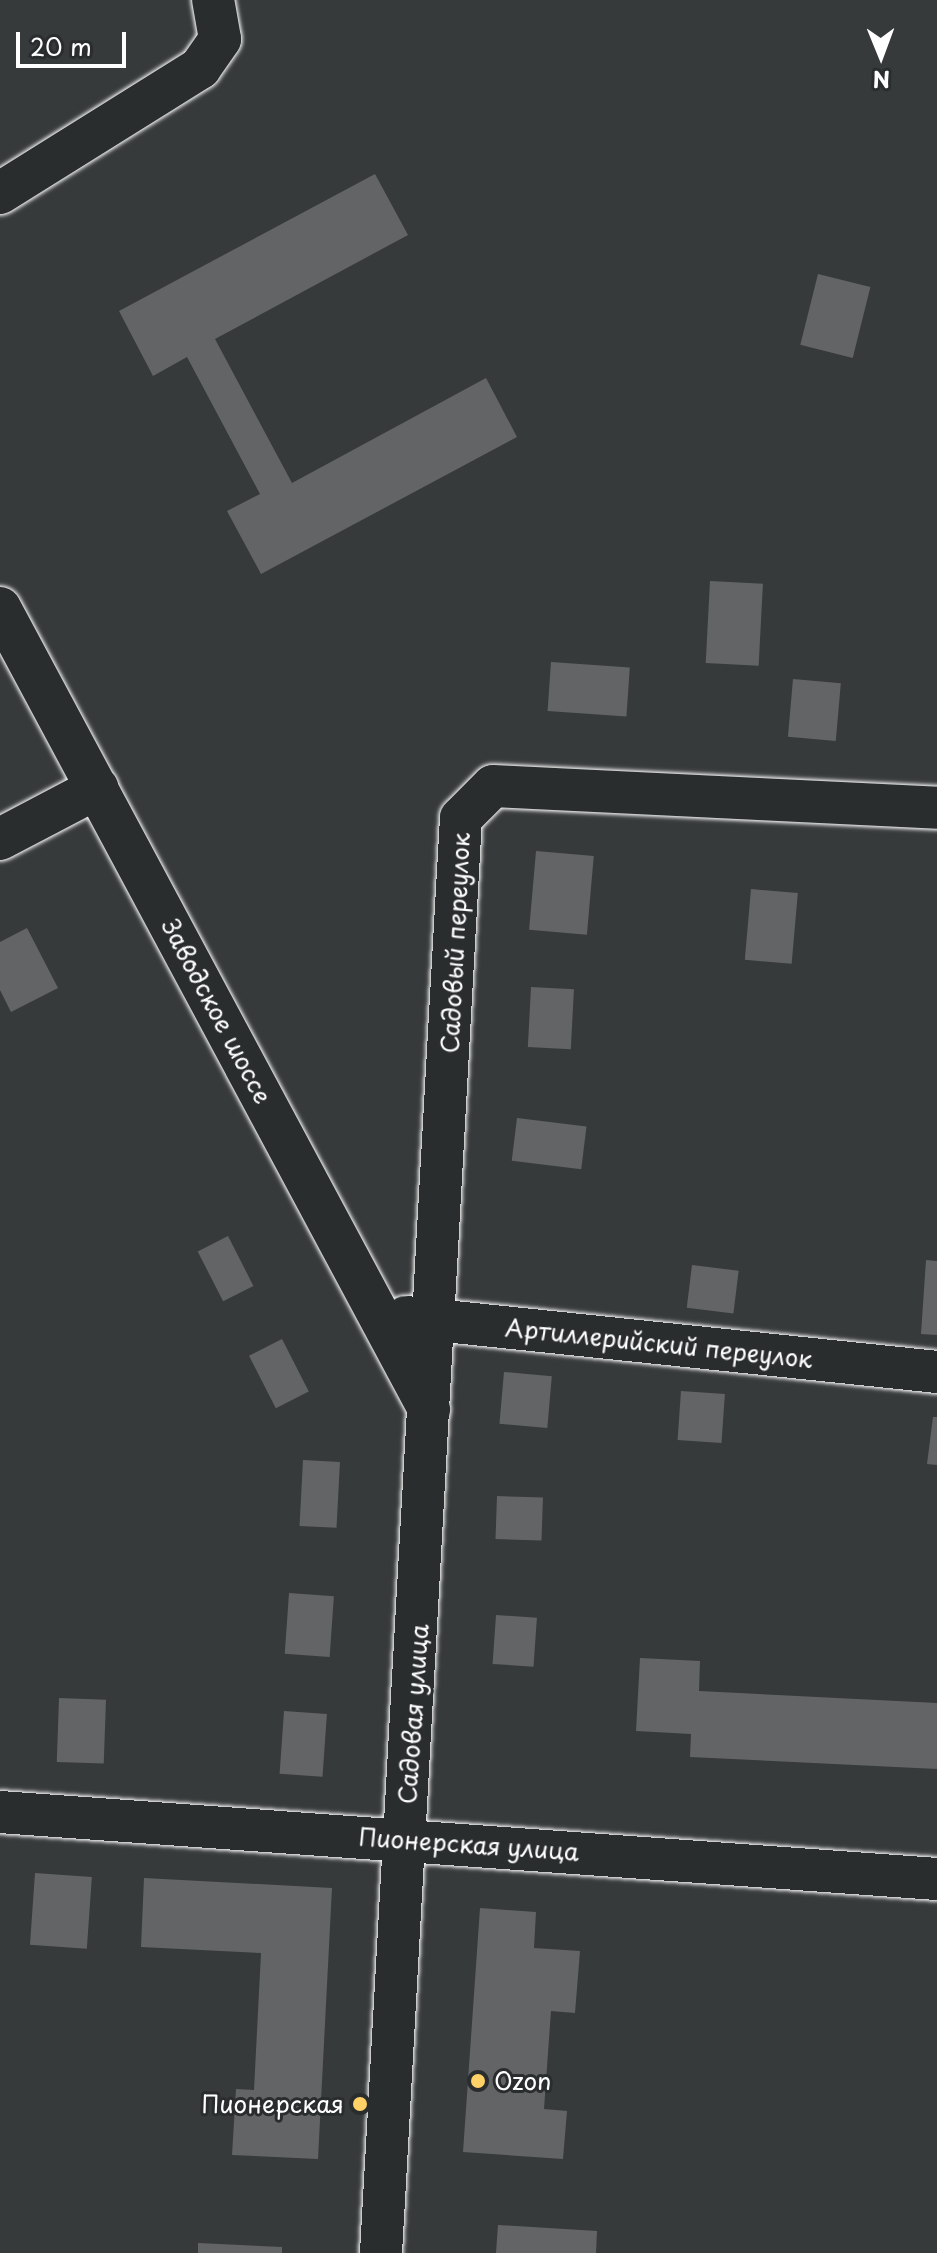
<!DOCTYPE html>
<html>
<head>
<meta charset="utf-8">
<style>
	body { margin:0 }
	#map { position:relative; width:937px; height:2253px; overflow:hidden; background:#373a3b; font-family:"Playpen Sans",sans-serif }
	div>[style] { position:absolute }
	.building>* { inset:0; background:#636465; transform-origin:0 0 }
	.roads { filter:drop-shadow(0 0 2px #fff) drop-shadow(0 0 2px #fff) }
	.minor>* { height:42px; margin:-21px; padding:0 21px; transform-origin:21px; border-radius:21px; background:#2a2d2e }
	.dots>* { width:22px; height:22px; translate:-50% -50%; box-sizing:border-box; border:4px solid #2a2d2e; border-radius:50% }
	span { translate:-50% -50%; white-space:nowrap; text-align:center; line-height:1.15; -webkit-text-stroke:6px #2a2d2e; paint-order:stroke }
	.street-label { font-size:24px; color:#fff }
	.poi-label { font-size:24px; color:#fff }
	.left { translate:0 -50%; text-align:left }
	.right { translate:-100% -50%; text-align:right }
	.north { position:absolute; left:841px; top:16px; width:80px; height:80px; -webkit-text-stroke:6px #2a2d2e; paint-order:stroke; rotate:179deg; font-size:22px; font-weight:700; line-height:32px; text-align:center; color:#fff }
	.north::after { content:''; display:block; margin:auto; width:28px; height:36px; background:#fff; clip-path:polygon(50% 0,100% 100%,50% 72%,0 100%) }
	.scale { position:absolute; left:16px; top:32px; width:110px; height:36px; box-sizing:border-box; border:4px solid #fff; border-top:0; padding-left:10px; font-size:24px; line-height:28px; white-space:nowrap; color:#fff; -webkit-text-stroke:6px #2a2d2e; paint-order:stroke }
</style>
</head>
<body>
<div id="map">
	<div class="building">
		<i style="clip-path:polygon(375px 174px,408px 235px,215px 339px,292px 483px,486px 378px,517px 437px,261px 574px,227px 511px,260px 494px,187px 357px,153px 376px,119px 311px)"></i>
		<i style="left:818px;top:274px;width:54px;height:73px;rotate:14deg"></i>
		<i style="left:710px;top:581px;width:53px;height:82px;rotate:3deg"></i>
		<i style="left:551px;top:662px;width:79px;height:49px;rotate:4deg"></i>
		<i style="left:793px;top:679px;width:48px;height:58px;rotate:5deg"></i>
		<i style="left:536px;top:851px;width:58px;height:79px;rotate:5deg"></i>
		<i style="left:751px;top:889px;width:47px;height:71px;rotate:5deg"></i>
		<i style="clip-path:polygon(27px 928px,58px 988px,11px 1012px,0 990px,0 942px)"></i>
		<i style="left:531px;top:987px;width:43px;height:60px;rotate:3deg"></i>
		<i style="left:517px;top:1118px;width:70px;height:43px;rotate:7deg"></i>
		<i style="left:228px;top:1236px;width:56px;height:34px;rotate:63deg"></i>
		<i style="clip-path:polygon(926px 1260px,937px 1261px,937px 1335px,921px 1334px)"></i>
		<i style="left:692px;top:1265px;width:47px;height:43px;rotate:7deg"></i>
		<i style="left:282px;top:1339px;width:59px;height:37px;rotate:63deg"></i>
		<i style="left:504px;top:1372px;width:48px;height:52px;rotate:5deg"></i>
		<i style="left:681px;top:1391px;width:44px;height:49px;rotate:4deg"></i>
		<i style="clip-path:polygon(933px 1417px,937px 1417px,937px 1465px,927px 1464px)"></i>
		<i style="left:303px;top:1460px;width:37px;height:66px;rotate:3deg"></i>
		<i style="left:497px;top:1496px;width:46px;height:43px;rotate:2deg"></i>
		<i style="left:289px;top:1593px;width:45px;height:61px;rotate:4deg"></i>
		<i style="left:496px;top:1615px;width:41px;height:49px;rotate:4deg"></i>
		<i style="clip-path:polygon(640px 1658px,700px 1661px,699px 1691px,937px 1703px,937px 1769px,690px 1757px,691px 1734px,636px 1731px)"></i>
		<i style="left:59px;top:1698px;width:47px;height:64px;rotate:2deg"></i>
		<i style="left:284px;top:1711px;width:43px;height:63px;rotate:4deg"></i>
		<i style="left:35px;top:1873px;width:57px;height:72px;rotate:4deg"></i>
		<i style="clip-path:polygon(144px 1878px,332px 1888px,318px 2159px,232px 2155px,236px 2089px,254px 2090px,261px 1953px,141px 1947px)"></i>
		<i style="clip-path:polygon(480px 1908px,536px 1912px,534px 1948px,580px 1951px,575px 2013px,551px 2011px,544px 2109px,567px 2111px,563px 2159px,463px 2152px)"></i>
		<i style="clip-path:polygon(498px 2225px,597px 2231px,596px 2253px,496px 2253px)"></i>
		<i style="clip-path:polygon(198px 2243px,282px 2247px,282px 2253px,198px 2253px)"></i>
	</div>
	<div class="roads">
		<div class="minor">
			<i style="left:0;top:193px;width:236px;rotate:-32deg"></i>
			<i style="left:200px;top:68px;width:35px;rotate:-55deg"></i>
			<i style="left:220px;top:39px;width:40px;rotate:-100deg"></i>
			<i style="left:0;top:608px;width:909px;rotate:61.83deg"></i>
			<i style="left:0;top:839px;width:110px;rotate:-27.7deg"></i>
			<i style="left:406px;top:1317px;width:534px;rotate:5.91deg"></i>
			<i style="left:0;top:1812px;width:939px;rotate:4.09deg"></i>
			<i style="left:381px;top:2253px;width:1437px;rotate:-86.81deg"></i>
			<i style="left:461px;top:818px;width:45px;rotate:-45deg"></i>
			<i style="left:493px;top:786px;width:445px;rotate:2.8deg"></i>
		</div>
	</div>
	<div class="dots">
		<i style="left:478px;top:2081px;background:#ffd166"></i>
		<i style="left:360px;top:2104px;background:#ffd166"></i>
	</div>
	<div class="street-label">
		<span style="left:455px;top:943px;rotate:-87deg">Садовый переулок</span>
		<span style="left:217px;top:1011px;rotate:62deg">Заводское шоссе</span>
		<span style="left:659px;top:1343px;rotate:6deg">Артиллерийский переулок</span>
		<span style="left:413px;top:1714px;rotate:-86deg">Садовая улица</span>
		<span style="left:469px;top:1844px;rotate:4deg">Пионерская улица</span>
	</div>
	<div class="poi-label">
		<span class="left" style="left:494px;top:2081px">Ozon</span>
		<span class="right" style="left:344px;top:2104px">Пионерская</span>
	</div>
	<div class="north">N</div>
	<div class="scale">20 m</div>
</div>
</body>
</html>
